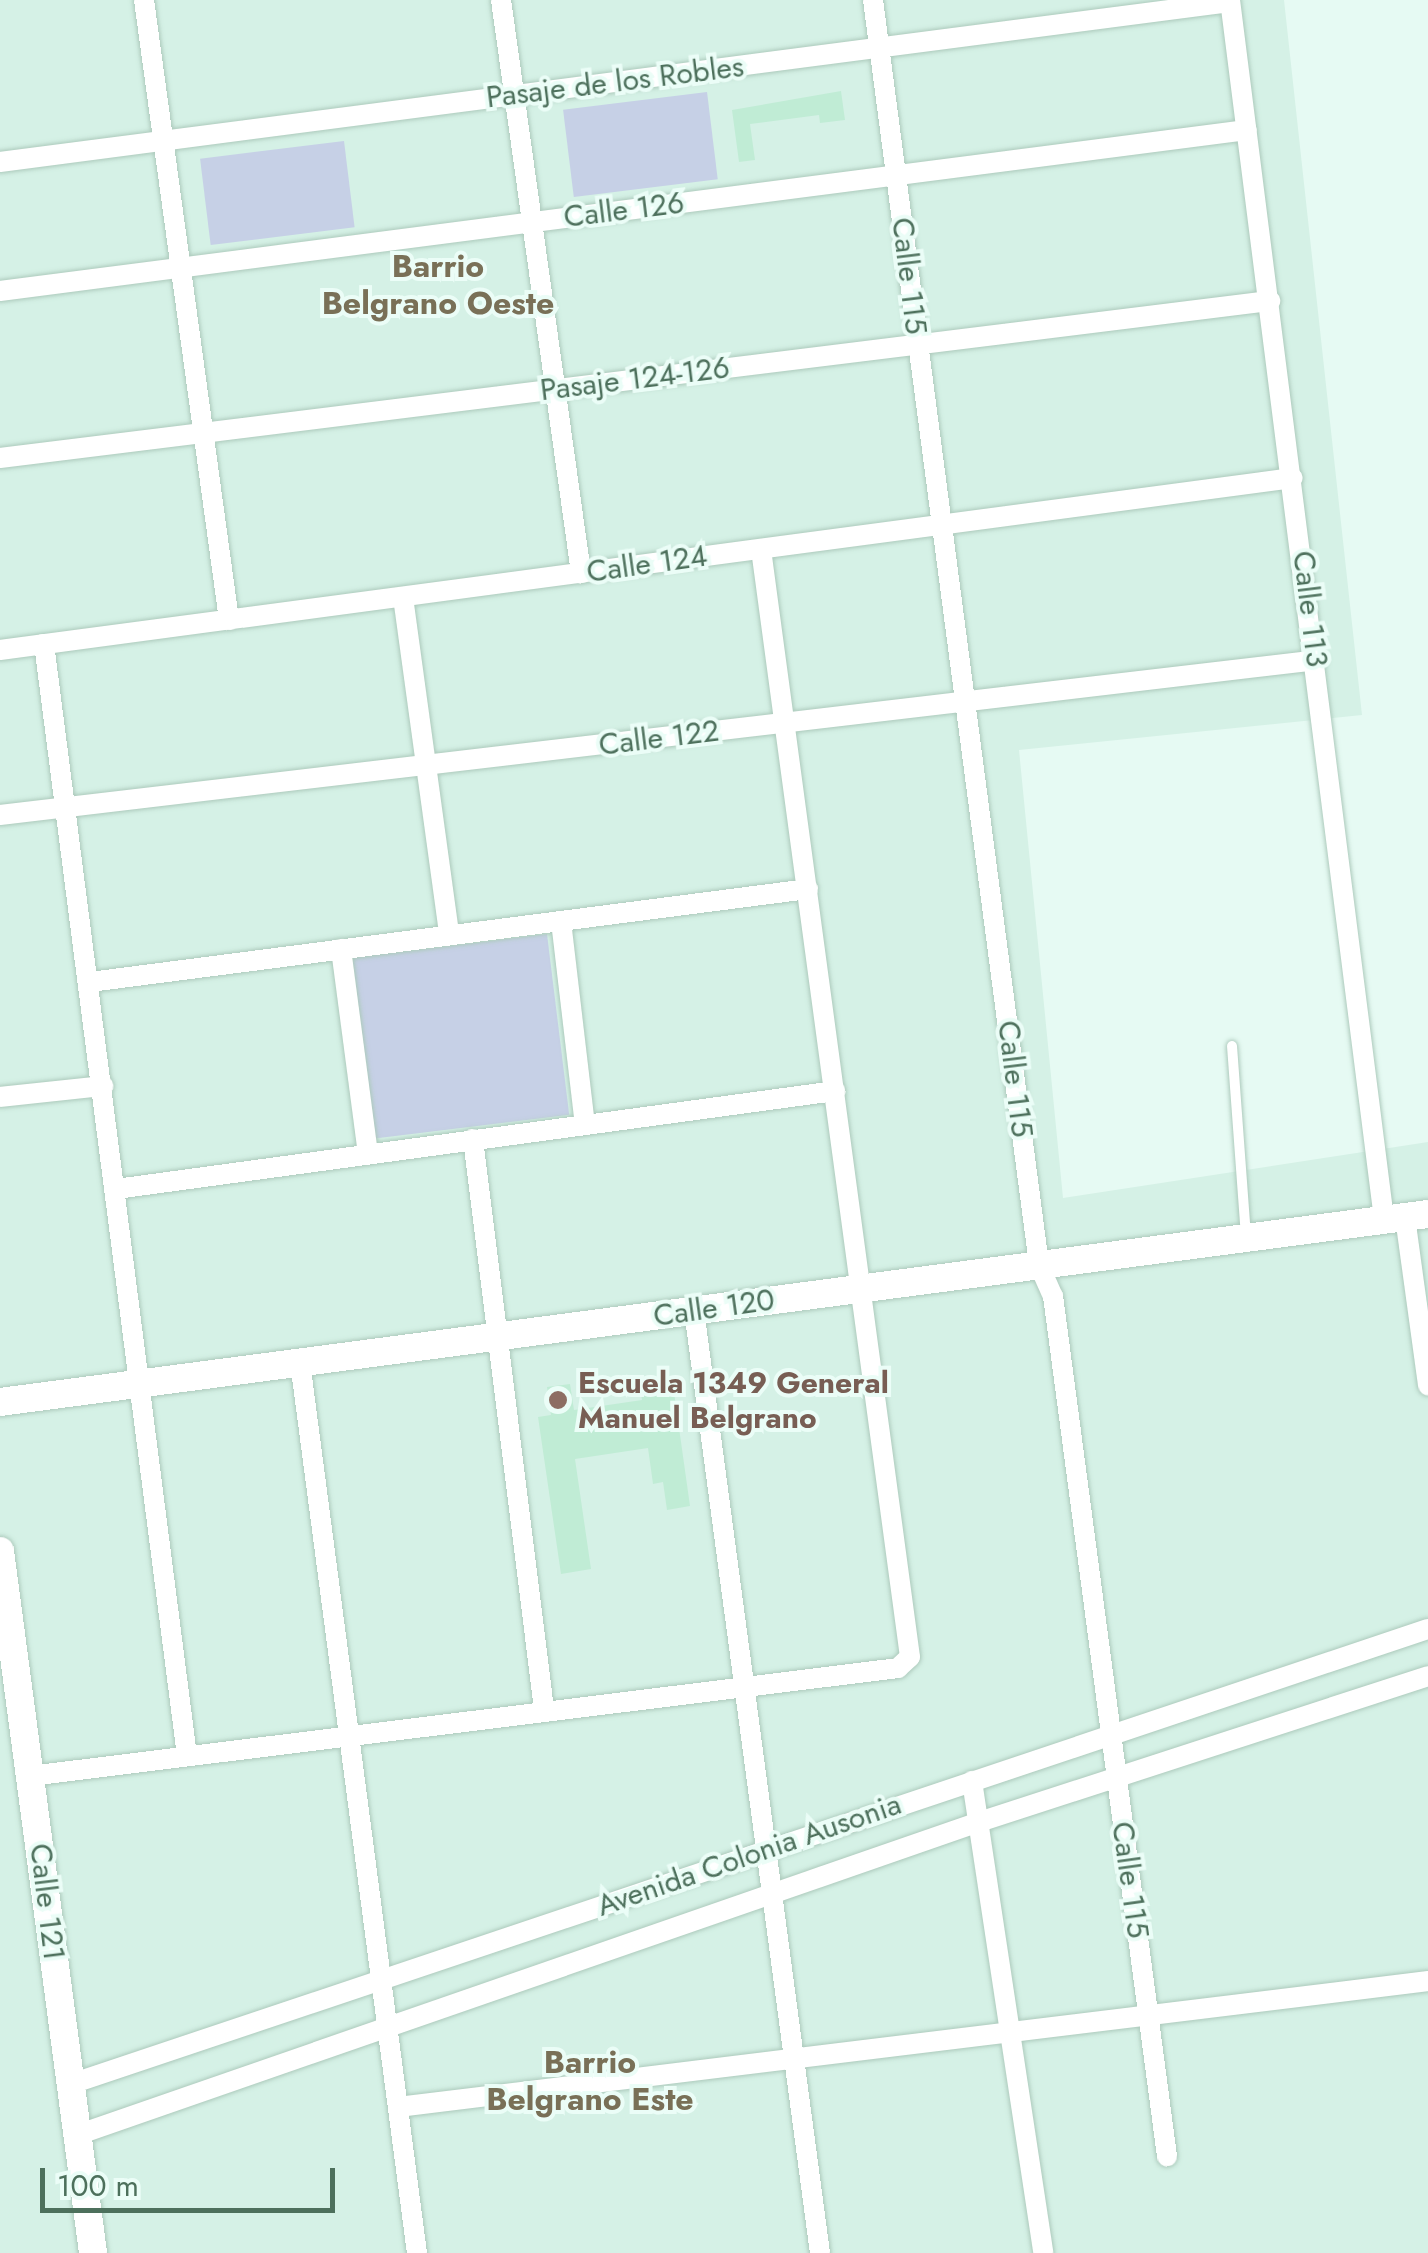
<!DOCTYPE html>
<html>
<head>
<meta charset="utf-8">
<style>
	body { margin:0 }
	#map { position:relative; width:1428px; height:2253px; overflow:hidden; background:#e6faf3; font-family:Jost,sans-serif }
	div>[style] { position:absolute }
	.residential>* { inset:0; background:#d5f1e6 }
	.green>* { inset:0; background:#c6d0e6; transform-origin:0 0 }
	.building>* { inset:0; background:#c0ecd5 }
	.roads { filter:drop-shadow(0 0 2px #adcabc) drop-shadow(0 0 2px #adcabc) }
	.service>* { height:10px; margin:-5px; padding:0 5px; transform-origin:5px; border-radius:5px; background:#fff }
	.minor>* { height:20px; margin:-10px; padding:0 10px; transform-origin:10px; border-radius:10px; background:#fff }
	.tertiary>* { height:28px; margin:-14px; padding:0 14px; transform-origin:14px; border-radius:14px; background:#fff }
	.dots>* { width:28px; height:28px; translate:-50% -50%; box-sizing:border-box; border:5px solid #ebfdf7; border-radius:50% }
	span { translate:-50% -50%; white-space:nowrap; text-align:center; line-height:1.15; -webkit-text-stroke:8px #ebfdf7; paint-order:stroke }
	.street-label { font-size:30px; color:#4d705c }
	.education-label { font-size:30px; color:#785e54; font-weight:700 }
	.left { translate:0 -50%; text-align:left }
	.neighbourhood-label { font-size:32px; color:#797057; font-weight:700 }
	.scale { position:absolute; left:40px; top:2168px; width:295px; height:45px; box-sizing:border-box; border:5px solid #4d705c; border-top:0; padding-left:12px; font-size:30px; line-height:35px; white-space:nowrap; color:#4d705c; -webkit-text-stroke:8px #ebfdf7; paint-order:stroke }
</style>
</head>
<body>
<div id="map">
	<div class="residential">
		<i style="clip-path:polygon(0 0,1284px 0,1362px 715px,1019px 750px,1063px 1198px,1428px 1142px,1428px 2253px,0 2253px)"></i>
	</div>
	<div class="green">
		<i style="left:707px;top:92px;width:88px;height:145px;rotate:83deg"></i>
		<i style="left:344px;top:141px;width:87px;height:145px;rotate:83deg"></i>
		<i style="left:547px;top:934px;width:182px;height:196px;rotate:83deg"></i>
	</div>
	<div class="building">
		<i style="clip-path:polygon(841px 91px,845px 120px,820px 123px,819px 115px,750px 124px,755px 160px,739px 162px,732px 110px)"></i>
		<i style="clip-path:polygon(672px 1378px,690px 1506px,667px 1510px,663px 1482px,653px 1484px,648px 1448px,575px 1459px,591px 1569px,561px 1574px,538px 1417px,551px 1415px,547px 1387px,570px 1384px,574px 1410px,642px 1400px,639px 1382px)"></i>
	</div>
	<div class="roads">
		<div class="service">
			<i style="left:1232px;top:1046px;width:191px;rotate:85.8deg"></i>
		</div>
		<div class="minor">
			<i style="left:144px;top:0;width:626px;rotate:82.19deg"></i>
			<i style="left:501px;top:0;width:579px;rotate:82.05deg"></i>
			<i style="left:873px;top:0;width:1276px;rotate:82.52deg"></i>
			<i style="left:1039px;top:1265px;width:34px;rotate:66deg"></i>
			<i style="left:1053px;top:1296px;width:868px;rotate:82.45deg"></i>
			<i style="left:1230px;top:0;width:1229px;rotate:82.8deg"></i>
			<i style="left:0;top:162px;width:1240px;rotate:-7.41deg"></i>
			<i style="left:0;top:291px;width:1257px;rotate:-7.36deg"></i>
			<i style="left:0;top:458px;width:1280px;rotate:-7.05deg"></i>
			<i style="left:403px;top:597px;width:341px;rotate:82.2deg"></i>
			<i style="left:44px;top:644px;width:1121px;rotate:82.67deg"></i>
			<i style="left:0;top:650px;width:1304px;rotate:-7.58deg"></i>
			<i style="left:0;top:815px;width:1326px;rotate:-6.71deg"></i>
			<i style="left:561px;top:921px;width:204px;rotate:83.3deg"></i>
			<i style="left:341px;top:949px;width:206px;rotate:82.5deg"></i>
			<i style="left:90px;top:982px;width:724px;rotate:-7.38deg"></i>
			<i style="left:0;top:1097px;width:104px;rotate:-6.1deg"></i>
			<i style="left:473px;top:1139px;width:574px;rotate:82.9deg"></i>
			<i style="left:116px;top:1189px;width:726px;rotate:-7.76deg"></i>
			<i style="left:1405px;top:1217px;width:170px;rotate:82.2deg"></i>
			<i style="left:694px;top:1310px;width:951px;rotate:82.39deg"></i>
			<i style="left:300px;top:1362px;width:899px;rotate:82.52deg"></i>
			<i style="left:30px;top:1776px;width:875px;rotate:-7.09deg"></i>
			<i style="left:898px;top:1668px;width:16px;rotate:-43deg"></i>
			<i style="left:910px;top:1657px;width:1118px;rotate:-97.66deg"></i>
			<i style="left:972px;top:1781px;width:477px;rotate:81.4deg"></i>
			<i style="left:71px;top:2084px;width:1431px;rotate:-18.54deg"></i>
			<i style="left:398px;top:2107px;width:1038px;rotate:-6.97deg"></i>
			<i style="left:77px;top:2135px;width:952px;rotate:-19.14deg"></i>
			<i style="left:976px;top:1823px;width:475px;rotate:-18deg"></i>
		</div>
		<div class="tertiary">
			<i style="left:0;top:1402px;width:1440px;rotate:-7.5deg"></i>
			<i style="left:0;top:1551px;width:708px;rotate:82.45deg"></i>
		</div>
	</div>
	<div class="dots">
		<i style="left:558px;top:1400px;background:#8d6e63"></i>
	</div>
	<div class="street-label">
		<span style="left:615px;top:82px;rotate:-7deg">Pasaje de los Robles</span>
		<span style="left:624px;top:210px;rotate:-7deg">Calle 126</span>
		<span style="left:909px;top:276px;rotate:83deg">Calle 115</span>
		<span style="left:635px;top:379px;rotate:-7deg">Pasaje 124-126</span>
		<span style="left:647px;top:564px;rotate:-8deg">Calle 124</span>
		<span style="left:1310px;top:609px;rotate:83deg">Calle 113</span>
		<span style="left:659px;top:738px;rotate:-7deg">Calle 122</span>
		<span style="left:1015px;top:1079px;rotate:83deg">Calle 115</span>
		<span style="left:714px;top:1308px;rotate:-8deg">Calle 120</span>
		<span style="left:749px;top:1855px;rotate:-19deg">Avenida Colonia Ausonia</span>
		<span style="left:1130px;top:1880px;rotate:82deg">Calle 115</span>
		<span style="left:47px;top:1902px;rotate:83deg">Calle 121</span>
	</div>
	<div class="education-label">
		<span class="left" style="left:578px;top:1400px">Escuela 1349 General<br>Manuel Belgrano</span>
	</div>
	<div class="neighbourhood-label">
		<span style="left:438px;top:285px">Barrio<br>Belgrano Oeste</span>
		<span style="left:590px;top:2081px">Barrio<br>Belgrano Este</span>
	</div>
	<div class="scale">100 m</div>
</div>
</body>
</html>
